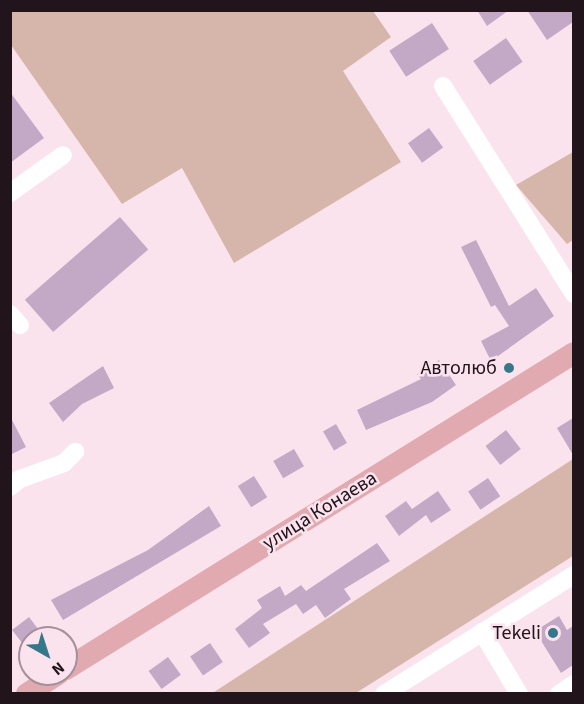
<!DOCTYPE html>
<html>
<head>
<meta charset="utf-8">
<style>
	body { margin:0 }
	#map { position:relative; width:584px; height:704px; overflow:hidden; background:#fbe3ee; font-family:"Source Sans 3",sans-serif }
	div>[style] { position:absolute }
	.green>* { inset:0; background:#d6b6ab }
	.building>* { inset:0; background:#c3a9c6; transform-origin:0 0 }
	.minor>* { height:18px; margin:-9px; padding:0 9px; transform-origin:9px; border-radius:9px; background:#fff }
	.major>* { height:22px; margin:-11px; padding:0 11px; transform-origin:11px; border-radius:11px; background:#e0aab0 }
	.dots>* { width:16px; height:16px; translate:-50% -50%; box-sizing:border-box; border:3px solid #fbe3ee; border-radius:50% }
	span { translate:-50% -50%; white-space:nowrap; text-align:center; line-height:1.15; -webkit-text-stroke:5px #fbe3ee; paint-order:stroke }
	.poi-label { font-size:20px; color:#21141b }
	.right { translate:-100% -50%; text-align:right }
	.street-label { font-size:20px; color:#21141b }
	.frame { position:absolute; inset:0; border:12px solid #21141b; pointer-events:none }
	.north { position:absolute; left:18px; top:626px; width:60px; height:60px; box-sizing:border-box; background:#fbe3ee; border:2px solid #a4909a; border-radius:50%; rotate:141deg; font-size:16px; font-weight:700; line-height:24px; text-align:center; color:#21141b }
	.north::after { content:''; display:block; margin:auto; width:21px; height:27px; background:#36778a; clip-path:polygon(50% 0,100% 100%,50% 72%,0 100%) }
</style>
</head>
<body>
<div id="map">
	<div class="green">
		<i style="clip-path:polygon(10px 11px,373px 11px,391px 37px,343px 71px,401px 162px,234px 263px,182px 168px,122px 204px,11px 45px)"></i>
		<i style="clip-path:polygon(573px 152px,573px 240px,567px 244px,516px 185px)"></i>
		<i style="clip-path:polygon(573px 459px,573px 556px,356px 693px,211px 694px)"></i>
	</div>
	<div class="building">
		<i style="clip-path:polygon(477px 10px,509px 10px,487px 26px)"></i>
		<i style="clip-path:polygon(527px 10px,573px 10px,573px 22px,547px 40px)"></i>
		<i style="left:432px;top:23px;width:31px;height:51px;rotate:57deg"></i>
		<i style="left:506px;top:38px;width:29px;height:40px;rotate:55deg"></i>
		<i style="clip-path:polygon(10px 92px,44px 138px,10px 163px)"></i>
		<i style="left:429px;top:128px;width:24px;height:26px;rotate:54deg"></i>
		<i style="left:120px;top:217px;width:43px;height:126px;rotate:49deg"></i>
		<i style="clip-path:polygon(476px 240px,509px 306px,536px 288px,554px 316px,491px 361px,481px 341px,509px 326px,495px 305px,491px 307px,461px 247px)"></i>
		<i style="clip-path:polygon(439px 360px,456px 385px,432px 402px,366px 430px,357px 410px,421px 379px,417px 374px)"></i>
		<i style="clip-path:polygon(103px 366px,114px 388px,82px 404px,63px 422px,49px 403px)"></i>
		<i style="clip-path:polygon(10px 416px,26px 447px,10px 455px)"></i>
		<i style="clip-path:polygon(573px 418px,573px 455px,557px 428px)"></i>
		<i style="left:336px;top:424px;width:22px;height:15px;rotate:60deg"></i>
		<i style="left:506px;top:430px;width:24px;height:26px;rotate:52deg"></i>
		<i style="left:294px;top:449px;width:20px;height:24px;rotate:60deg"></i>
		<i style="left:254px;top:476px;width:25px;height:19px;rotate:58deg"></i>
		<i style="left:488px;top:478px;width:22px;height:24px;rotate:56deg"></i>
		<i style="clip-path:polygon(438px 491px,451px 510px,431px 523px,426px 515px,399px 536px,385px 516px,406px 501px,412px 509px)"></i>
		<i style="clip-path:polygon(209px 506px,221px 526px,63px 620px,51px 600px,148px 550px)"></i>
		<i style="clip-path:polygon(377px 543px,390px 561px,344px 589px,351px 599px,325px 618px,316px 605px,303px 614px,296px 604px,263px 624px,270px 633px,249px 648px,235px 629px,262px 608px,257px 600px,280px 586px,285px 596px,301px 585px,306px 591px)"></i>
		<i style="clip-path:polygon(559px 616px,567px 630px,573px 626px,573px 665px,561px 673px,535px 631px)"></i>
		<i style="clip-path:polygon(29px 617px,45px 638px,30px 638px,30px 653px,12px 630px)"></i>
		<i style="left:210px;top:643px;width:23px;height:24px;rotate:56deg"></i>
		<i style="left:168px;top:657px;width:22px;height:24px;rotate:54deg"></i>
	</div>
	<div class="minor">
		<i style="left:443px;top:86px;width:246px;rotate:57.8deg"></i>
		<i style="left:10px;top:193px;width:65px;rotate:-35.6deg"></i>
		<i style="left:10px;top:314px;width:15px;rotate:48deg"></i>
		<i style="left:10px;top:487px;width:13px;rotate:-39deg"></i>
		<i style="left:20px;top:479px;width:47px;rotate:-20deg"></i>
		<i style="left:64px;top:463px;width:16px;rotate:-45deg"></i>
		<i style="left:482px;top:632px;width:72px;rotate:59.2deg"></i>
		<i style="left:384px;top:694px;width:224px;rotate:-32.1deg"></i>
		<i style="left:559px;top:694px;width:18px;rotate:-34deg"></i>
	</div>
	<div class="major">
		<i style="left:66px;top:669px;width:598px;rotate:-31.88deg"></i>
		<i style="left:27px;top:694px;width:37px;rotate:-33deg"></i>
	</div>
	<div class="dots">
		<i style="left:509px;top:368px;background:#36778a"></i>
		<i style="left:553px;top:633px;background:#36778a"></i>
	</div>
	<div class="poi-label">
		<span class="right" style="left:497px;top:368px">Автолюб</span>
		<span class="right" style="left:541px;top:633px">Tekeli</span>
	</div>
	<div class="street-label">
		<span style="left:320px;top:511px;rotate:-32deg">улица Конаева</span>
	</div>
	<div class="frame"></div>
	<div class="north">N</div>
</div>
</body>
</html>
